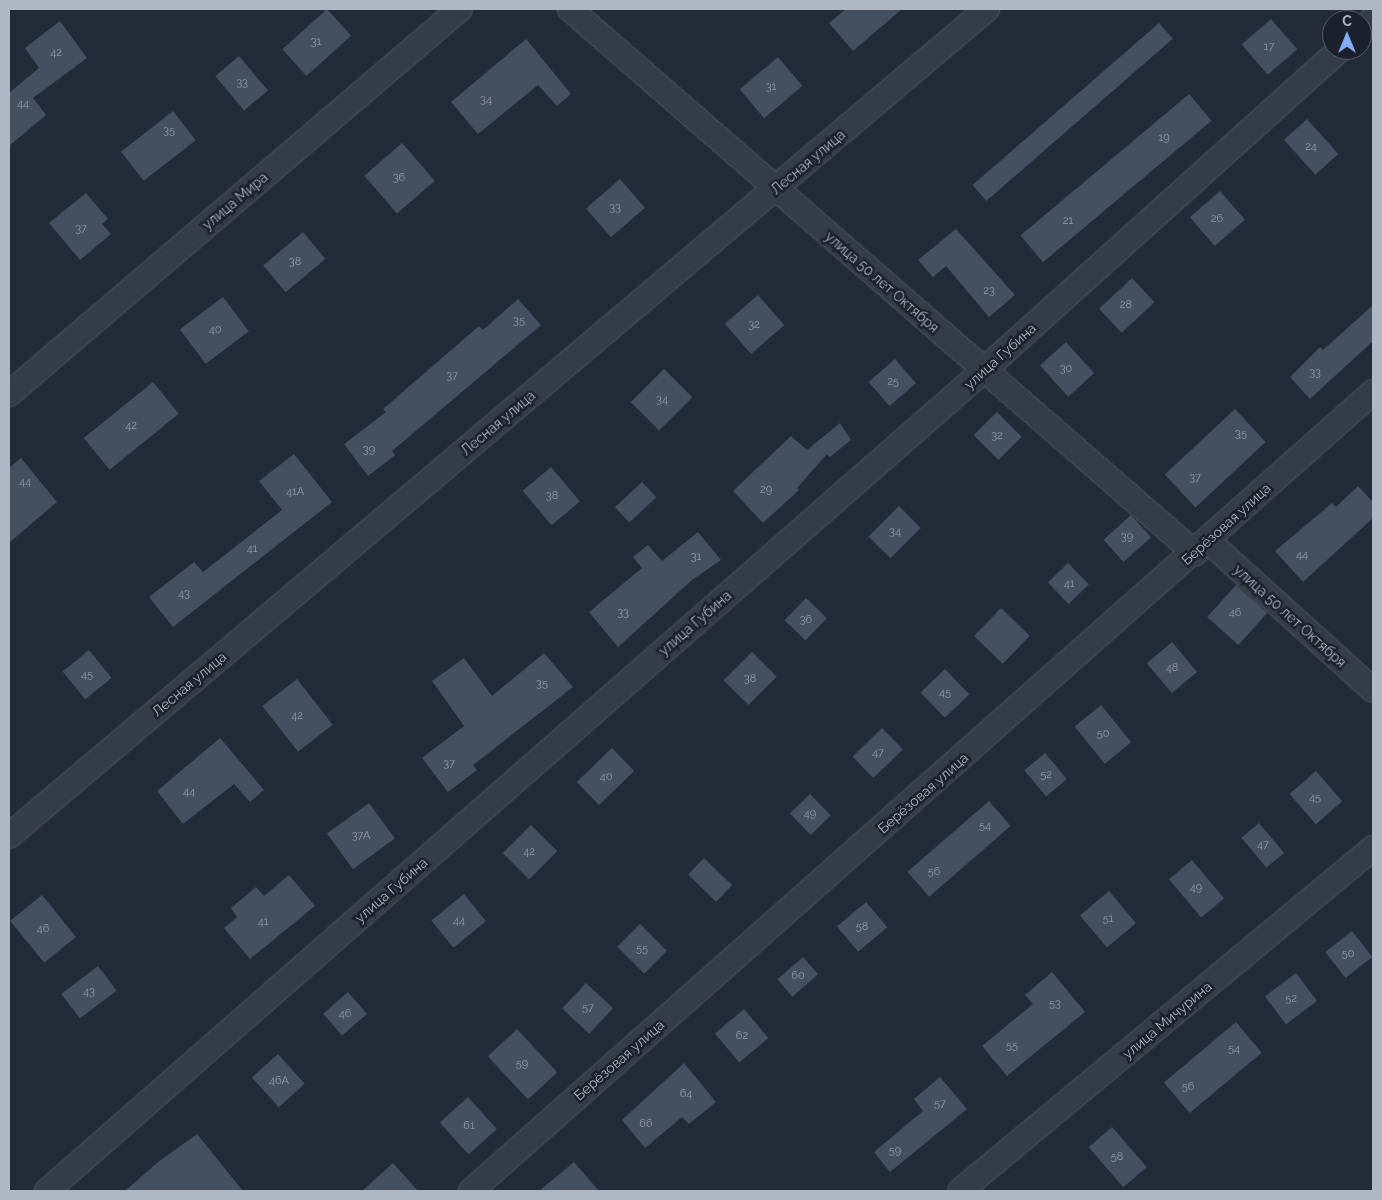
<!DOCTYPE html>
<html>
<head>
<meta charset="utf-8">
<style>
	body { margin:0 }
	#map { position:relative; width:1382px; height:1200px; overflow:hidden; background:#212a37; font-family:Raleway,sans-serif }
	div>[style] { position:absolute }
	.building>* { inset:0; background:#444f5f; transform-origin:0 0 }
	.roads { filter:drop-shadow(0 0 1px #525965) drop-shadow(0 0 1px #525965) }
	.minor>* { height:24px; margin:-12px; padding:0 12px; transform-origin:12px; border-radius:12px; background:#343c47 }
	span { translate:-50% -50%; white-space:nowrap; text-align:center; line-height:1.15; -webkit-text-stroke:5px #1a212c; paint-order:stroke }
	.number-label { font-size:11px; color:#949cab }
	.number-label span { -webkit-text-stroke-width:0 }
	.street-label { font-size:14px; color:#afb6c4 }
	.frame { position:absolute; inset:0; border:10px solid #afb6c4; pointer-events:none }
	.north { position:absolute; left:1322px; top:10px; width:50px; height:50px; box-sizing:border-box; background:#1a212c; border:1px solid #565d69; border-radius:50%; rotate:0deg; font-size:14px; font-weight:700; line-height:20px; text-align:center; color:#afb6c4 }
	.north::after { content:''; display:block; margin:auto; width:18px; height:22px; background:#84acf4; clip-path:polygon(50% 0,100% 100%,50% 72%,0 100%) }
</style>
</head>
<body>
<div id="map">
	<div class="building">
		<i style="left:327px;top:9px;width:36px;height:60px;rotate:48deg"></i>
		<i style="clip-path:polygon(846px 9px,902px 9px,853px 51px,829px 23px)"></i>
		<i style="left:1271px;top:19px;width:40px;height:39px;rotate:49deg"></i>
		<i style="clip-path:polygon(60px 21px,87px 58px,33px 98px,46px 115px,9px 146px,9px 93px,39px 68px,25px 48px)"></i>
		<i style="left:1159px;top:23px;width:21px;height:247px;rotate:49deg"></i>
		<i style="clip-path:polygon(526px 39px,571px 94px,557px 106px,538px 85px,478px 134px,451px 102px)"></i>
		<i style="left:239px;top:56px;width:45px;height:31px;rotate:50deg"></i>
		<i style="left:778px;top:57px;width:38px;height:50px;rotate:50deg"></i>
		<i style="left:1189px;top:94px;width:35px;height:220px;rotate:50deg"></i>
		<i style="left:173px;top:111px;width:37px;height:66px;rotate:52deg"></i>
		<i style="left:1307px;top:119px;width:47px;height:31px;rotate:48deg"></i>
		<i style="left:402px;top:143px;width:50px;height:50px;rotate:49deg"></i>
		<i style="left:620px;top:179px;width:38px;height:45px;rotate:49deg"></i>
		<i style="left:1220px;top:191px;width:38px;height:40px;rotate:49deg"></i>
		<i style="clip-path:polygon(86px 193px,108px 219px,102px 224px,111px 234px,80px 260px,49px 223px)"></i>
		<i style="clip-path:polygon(956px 229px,1015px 295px,989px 317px,946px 266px,933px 277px,918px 260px)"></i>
		<i style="left:303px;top:232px;width:35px;height:52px;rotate:50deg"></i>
		<i style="left:1132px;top:278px;width:33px;height:45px;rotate:47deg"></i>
		<i style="left:758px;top:295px;width:40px;height:44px;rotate:49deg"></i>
		<i style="left:223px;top:297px;width:43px;height:54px;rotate:53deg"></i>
		<i style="clip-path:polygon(518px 299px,541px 325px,392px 451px,395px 455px,368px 476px,344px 444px,386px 412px,383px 409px,479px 326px,483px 330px)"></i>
		<i style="clip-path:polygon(1373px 305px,1373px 341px,1310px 399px,1290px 377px,1320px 347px,1323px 350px)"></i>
		<i style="left:1066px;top:342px;width:42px;height:35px;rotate:48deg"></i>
		<i style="left:895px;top:359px;width:32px;height:35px;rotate:49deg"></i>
		<i style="left:664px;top:369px;width:40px;height:47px;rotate:45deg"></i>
		<i style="left:153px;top:382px;width:41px;height:89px;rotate:51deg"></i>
		<i style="left:1235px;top:409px;width:45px;height:96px;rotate:47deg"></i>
		<i style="left:997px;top:412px;width:35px;height:33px;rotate:45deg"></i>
		<i style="clip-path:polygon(840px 423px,851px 440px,830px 457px,827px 454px,797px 488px,799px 490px,763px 523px,733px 491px,791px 436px,807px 450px)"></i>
		<i style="clip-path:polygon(294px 454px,332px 502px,173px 627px,149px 597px,194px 562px,203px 572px,282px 510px,259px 481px)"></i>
		<i style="clip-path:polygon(21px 458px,57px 502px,9px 543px,9px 468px)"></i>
		<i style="left:551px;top:467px;width:45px;height:37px;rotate:50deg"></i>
		<i style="left:642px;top:482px;width:21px;height:37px;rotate:47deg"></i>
		<i style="clip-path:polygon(1358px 486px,1373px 502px,1373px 518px,1303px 582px,1275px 551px,1332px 503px,1336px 507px)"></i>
		<i style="left:899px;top:506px;width:31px;height:43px;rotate:45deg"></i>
		<i style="left:1131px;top:515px;width:30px;height:37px;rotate:48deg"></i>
		<i style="clip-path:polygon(698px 532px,721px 560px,692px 580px,618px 647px,589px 612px,642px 568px,633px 557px,648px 545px,662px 561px)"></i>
		<i style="left:1068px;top:563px;width:30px;height:28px;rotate:46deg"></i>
		<i style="left:1236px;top:585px;width:42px;height:43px;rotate:42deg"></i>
		<i style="left:806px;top:598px;width:29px;height:31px;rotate:44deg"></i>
		<i style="left:1001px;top:608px;width:40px;height:39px;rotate:44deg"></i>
		<i style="left:1172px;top:642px;width:39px;height:33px;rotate:50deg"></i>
		<i style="left:89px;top:650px;width:36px;height:34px;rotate:51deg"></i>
		<i style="left:752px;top:652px;width:35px;height:40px;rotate:45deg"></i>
		<i style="clip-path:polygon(544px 653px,573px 687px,473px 765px,477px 770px,448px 792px,422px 758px,464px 726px,432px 681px,464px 658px,492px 696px)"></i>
		<i style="left:945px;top:669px;width:35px;height:34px;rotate:46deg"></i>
		<i style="left:297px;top:679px;width:58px;height:44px;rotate:52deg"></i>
		<i style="left:1101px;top:705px;width:48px;height:34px;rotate:51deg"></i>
		<i style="left:882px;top:728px;width:30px;height:41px;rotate:46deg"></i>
		<i style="clip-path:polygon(220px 738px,264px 790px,250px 802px,234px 784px,183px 824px,157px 791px)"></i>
		<i style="left:612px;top:748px;width:32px;height:49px;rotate:46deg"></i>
		<i style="left:1045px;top:753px;width:34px;height:27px;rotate:50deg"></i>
		<i style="left:1316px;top:771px;width:40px;height:35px;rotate:49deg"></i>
		<i style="left:810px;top:794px;width:30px;height:28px;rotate:46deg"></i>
		<i style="left:989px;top:801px;width:33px;height:108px;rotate:49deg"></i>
		<i style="left:369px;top:803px;width:44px;height:52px;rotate:54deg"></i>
		<i style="left:1259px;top:823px;width:39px;height:23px;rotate:50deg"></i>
		<i style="left:531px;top:825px;width:37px;height:40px;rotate:45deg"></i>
		<i style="left:704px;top:858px;width:39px;height:23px;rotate:44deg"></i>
		<i style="left:1192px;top:860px;width:50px;height:30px;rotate:50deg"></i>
		<i style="clip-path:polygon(289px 875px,315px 906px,250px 959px,224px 928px,237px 917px,231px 908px,256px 887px,264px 896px)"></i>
		<i style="left:1109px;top:891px;width:42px;height:38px;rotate:50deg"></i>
		<i style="left:464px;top:894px;width:35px;height:42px;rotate:51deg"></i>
		<i style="left:42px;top:895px;width:54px;height:41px;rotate:51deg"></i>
		<i style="left:866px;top:902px;width:33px;height:38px;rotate:50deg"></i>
		<i style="left:640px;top:924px;width:38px;height:32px;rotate:45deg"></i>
		<i style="left:1352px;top:931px;width:33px;height:34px;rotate:52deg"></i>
		<i style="left:803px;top:957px;width:23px;height:34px;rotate:49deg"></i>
		<i style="left:98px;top:966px;width:31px;height:46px;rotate:53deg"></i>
		<i style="clip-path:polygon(1052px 972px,1085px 1012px,1007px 1076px,982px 1046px,1033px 1004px,1025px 995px)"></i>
		<i style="left:1296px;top:973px;width:35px;height:39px;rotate:53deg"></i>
		<i style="left:586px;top:983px;width:37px;height:35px;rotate:43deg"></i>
		<i style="left:348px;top:992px;width:29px;height:33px;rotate:49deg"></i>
		<i style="left:744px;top:1009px;width:38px;height:38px;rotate:50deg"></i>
		<i style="left:1236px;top:1022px;width:40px;height:94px;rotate:50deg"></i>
		<i style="left:517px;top:1029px;width:59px;height:40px;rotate:47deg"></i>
		<i style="left:278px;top:1054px;width:40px;height:35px;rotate:48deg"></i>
		<i style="clip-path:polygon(684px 1063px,716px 1102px,689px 1124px,682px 1117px,645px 1148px,622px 1120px)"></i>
		<i style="clip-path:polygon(940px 1077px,967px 1109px,890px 1172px,874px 1152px,923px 1111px,914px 1099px)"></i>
		<i style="left:468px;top:1097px;width:43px;height:38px;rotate:48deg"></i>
		<i style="left:1112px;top:1127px;width:53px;height:31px;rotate:49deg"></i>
		<i style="clip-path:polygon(197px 1134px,243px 1191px,125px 1191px,158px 1162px)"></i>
		<i style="clip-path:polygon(574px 1162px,599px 1191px,539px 1191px)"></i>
		<i style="clip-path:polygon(393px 1163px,418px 1191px,362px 1191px)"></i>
	</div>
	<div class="roads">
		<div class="minor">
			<i style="left:570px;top:9px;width:829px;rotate:41.04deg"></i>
			<i style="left:1362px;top:29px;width:15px;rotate:-42deg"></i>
			<i style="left:9px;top:394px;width:593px;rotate:-40.49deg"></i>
			<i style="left:1208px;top:541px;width:222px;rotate:42.1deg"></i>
			<i style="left:9px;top:836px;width:1281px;rotate:-40.22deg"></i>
			<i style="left:47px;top:1191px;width:1246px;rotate:-41.22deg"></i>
			<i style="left:984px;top:370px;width:478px;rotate:-42deg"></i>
			<i style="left:471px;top:1191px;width:1205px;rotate:-41.53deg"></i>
			<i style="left:960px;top:1191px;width:537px;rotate:-39.71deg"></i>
		</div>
	</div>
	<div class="number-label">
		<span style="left:316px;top:42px">31</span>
		<span style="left:1269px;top:47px">17</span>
		<span style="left:56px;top:53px">42</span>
		<span style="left:242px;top:83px">33</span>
		<span style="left:771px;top:87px">31</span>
		<span style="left:486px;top:100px">34</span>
		<span style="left:23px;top:104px">44</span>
		<span style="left:169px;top:131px">35</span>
		<span style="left:1164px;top:138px">19</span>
		<span style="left:1311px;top:147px">24</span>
		<span style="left:399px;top:178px">36</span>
		<span style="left:615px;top:208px">33</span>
		<span style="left:1217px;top:219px">26</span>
		<span style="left:1068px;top:221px">21</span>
		<span style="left:81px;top:229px">37</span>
		<span style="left:295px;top:262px">38</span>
		<span style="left:989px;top:291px">23</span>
		<span style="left:1126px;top:305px">28</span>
		<span style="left:519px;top:321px">35</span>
		<span style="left:754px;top:325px">32</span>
		<span style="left:215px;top:330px">40</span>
		<span style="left:1066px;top:369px">30</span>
		<span style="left:1315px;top:373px">33</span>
		<span style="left:452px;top:376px">37</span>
		<span style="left:893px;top:382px">25</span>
		<span style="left:662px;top:400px">34</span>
		<span style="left:131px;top:426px">42</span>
		<span style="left:1241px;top:434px">35</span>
		<span style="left:997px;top:436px">32</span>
		<span style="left:369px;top:450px">39</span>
		<span style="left:1195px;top:478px">37</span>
		<span style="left:25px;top:482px">44</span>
		<span style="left:766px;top:490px">29</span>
		<span style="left:295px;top:492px">41А</span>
		<span style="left:552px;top:496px">38</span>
		<span style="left:895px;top:532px">34</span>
		<span style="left:1127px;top:537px">39</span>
		<span style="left:252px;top:549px">41</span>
		<span style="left:1302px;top:555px">44</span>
		<span style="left:696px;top:557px">31</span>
		<span style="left:1069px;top:584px">41</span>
		<span style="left:184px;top:594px">43</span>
		<span style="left:623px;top:613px">33</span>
		<span style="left:1235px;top:613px">46</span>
		<span style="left:806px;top:620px">36</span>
		<span style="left:1172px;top:668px">48</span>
		<span style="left:87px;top:675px">45</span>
		<span style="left:750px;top:679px">38</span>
		<span style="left:542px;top:684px">35</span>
		<span style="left:945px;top:693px">45</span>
		<span style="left:297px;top:716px">42</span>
		<span style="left:1103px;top:734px">50</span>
		<span style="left:878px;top:753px">47</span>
		<span style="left:449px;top:764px">37</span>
		<span style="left:1046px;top:775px">52</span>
		<span style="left:606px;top:777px">40</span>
		<span style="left:189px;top:792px">44</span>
		<span style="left:1315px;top:798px">45</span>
		<span style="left:810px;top:814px">49</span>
		<span style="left:985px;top:826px">54</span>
		<span style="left:361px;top:836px">37А</span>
		<span style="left:1263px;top:845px">47</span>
		<span style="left:529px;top:852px">42</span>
		<span style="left:934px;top:872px">56</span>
		<span style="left:1196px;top:888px">49</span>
		<span style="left:1108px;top:919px">51</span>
		<span style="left:459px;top:921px">44</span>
		<span style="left:263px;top:922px">41</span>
		<span style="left:862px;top:927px">58</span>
		<span style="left:43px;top:929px">46</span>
		<span style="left:642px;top:949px">55</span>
		<span style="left:1348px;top:954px">50</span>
		<span style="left:798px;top:976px">60</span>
		<span style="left:89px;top:992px">43</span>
		<span style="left:1291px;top:999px">52</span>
		<span style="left:1055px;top:1004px">53</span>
		<span style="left:588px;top:1008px">57</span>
		<span style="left:345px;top:1014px">46</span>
		<span style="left:742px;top:1036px">62</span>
		<span style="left:1012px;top:1046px">55</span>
		<span style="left:1234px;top:1049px">54</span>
		<span style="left:522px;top:1064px">59</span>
		<span style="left:279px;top:1081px">46А</span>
		<span style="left:1188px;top:1087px">56</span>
		<span style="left:686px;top:1094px">64</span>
		<span style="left:940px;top:1104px">57</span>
		<span style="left:646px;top:1124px">66</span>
		<span style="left:469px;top:1126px">61</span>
		<span style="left:895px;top:1151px">59</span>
		<span style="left:1117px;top:1157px">58</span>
	</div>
	<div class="street-label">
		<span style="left:808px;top:162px;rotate:-40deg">Лесная улица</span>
		<span style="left:235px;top:201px;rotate:-40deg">улица Мира</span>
		<span style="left:882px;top:282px;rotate:41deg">улица 50 лет Октября</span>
		<span style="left:1000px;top:356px;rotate:-42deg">улица Губина</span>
		<span style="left:498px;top:423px;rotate:-40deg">Лесная улица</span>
		<span style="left:1226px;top:524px;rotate:-42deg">Берёзовая улица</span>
		<span style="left:1290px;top:616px;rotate:42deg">улица 50 лет Октября</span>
		<span style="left:695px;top:623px;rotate:-41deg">улица Губина</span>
		<span style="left:189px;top:684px;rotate:-40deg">Лесная улица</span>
		<span style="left:923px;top:793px;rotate:-41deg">Берёзовая улица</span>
		<span style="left:391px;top:890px;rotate:-41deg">улица Губина</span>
		<span style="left:1167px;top:1020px;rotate:-40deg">улица Мичурина</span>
		<span style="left:619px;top:1060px;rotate:-41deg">Берёзовая улица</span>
	</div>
	<div class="frame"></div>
	<div class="north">С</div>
</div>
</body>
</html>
